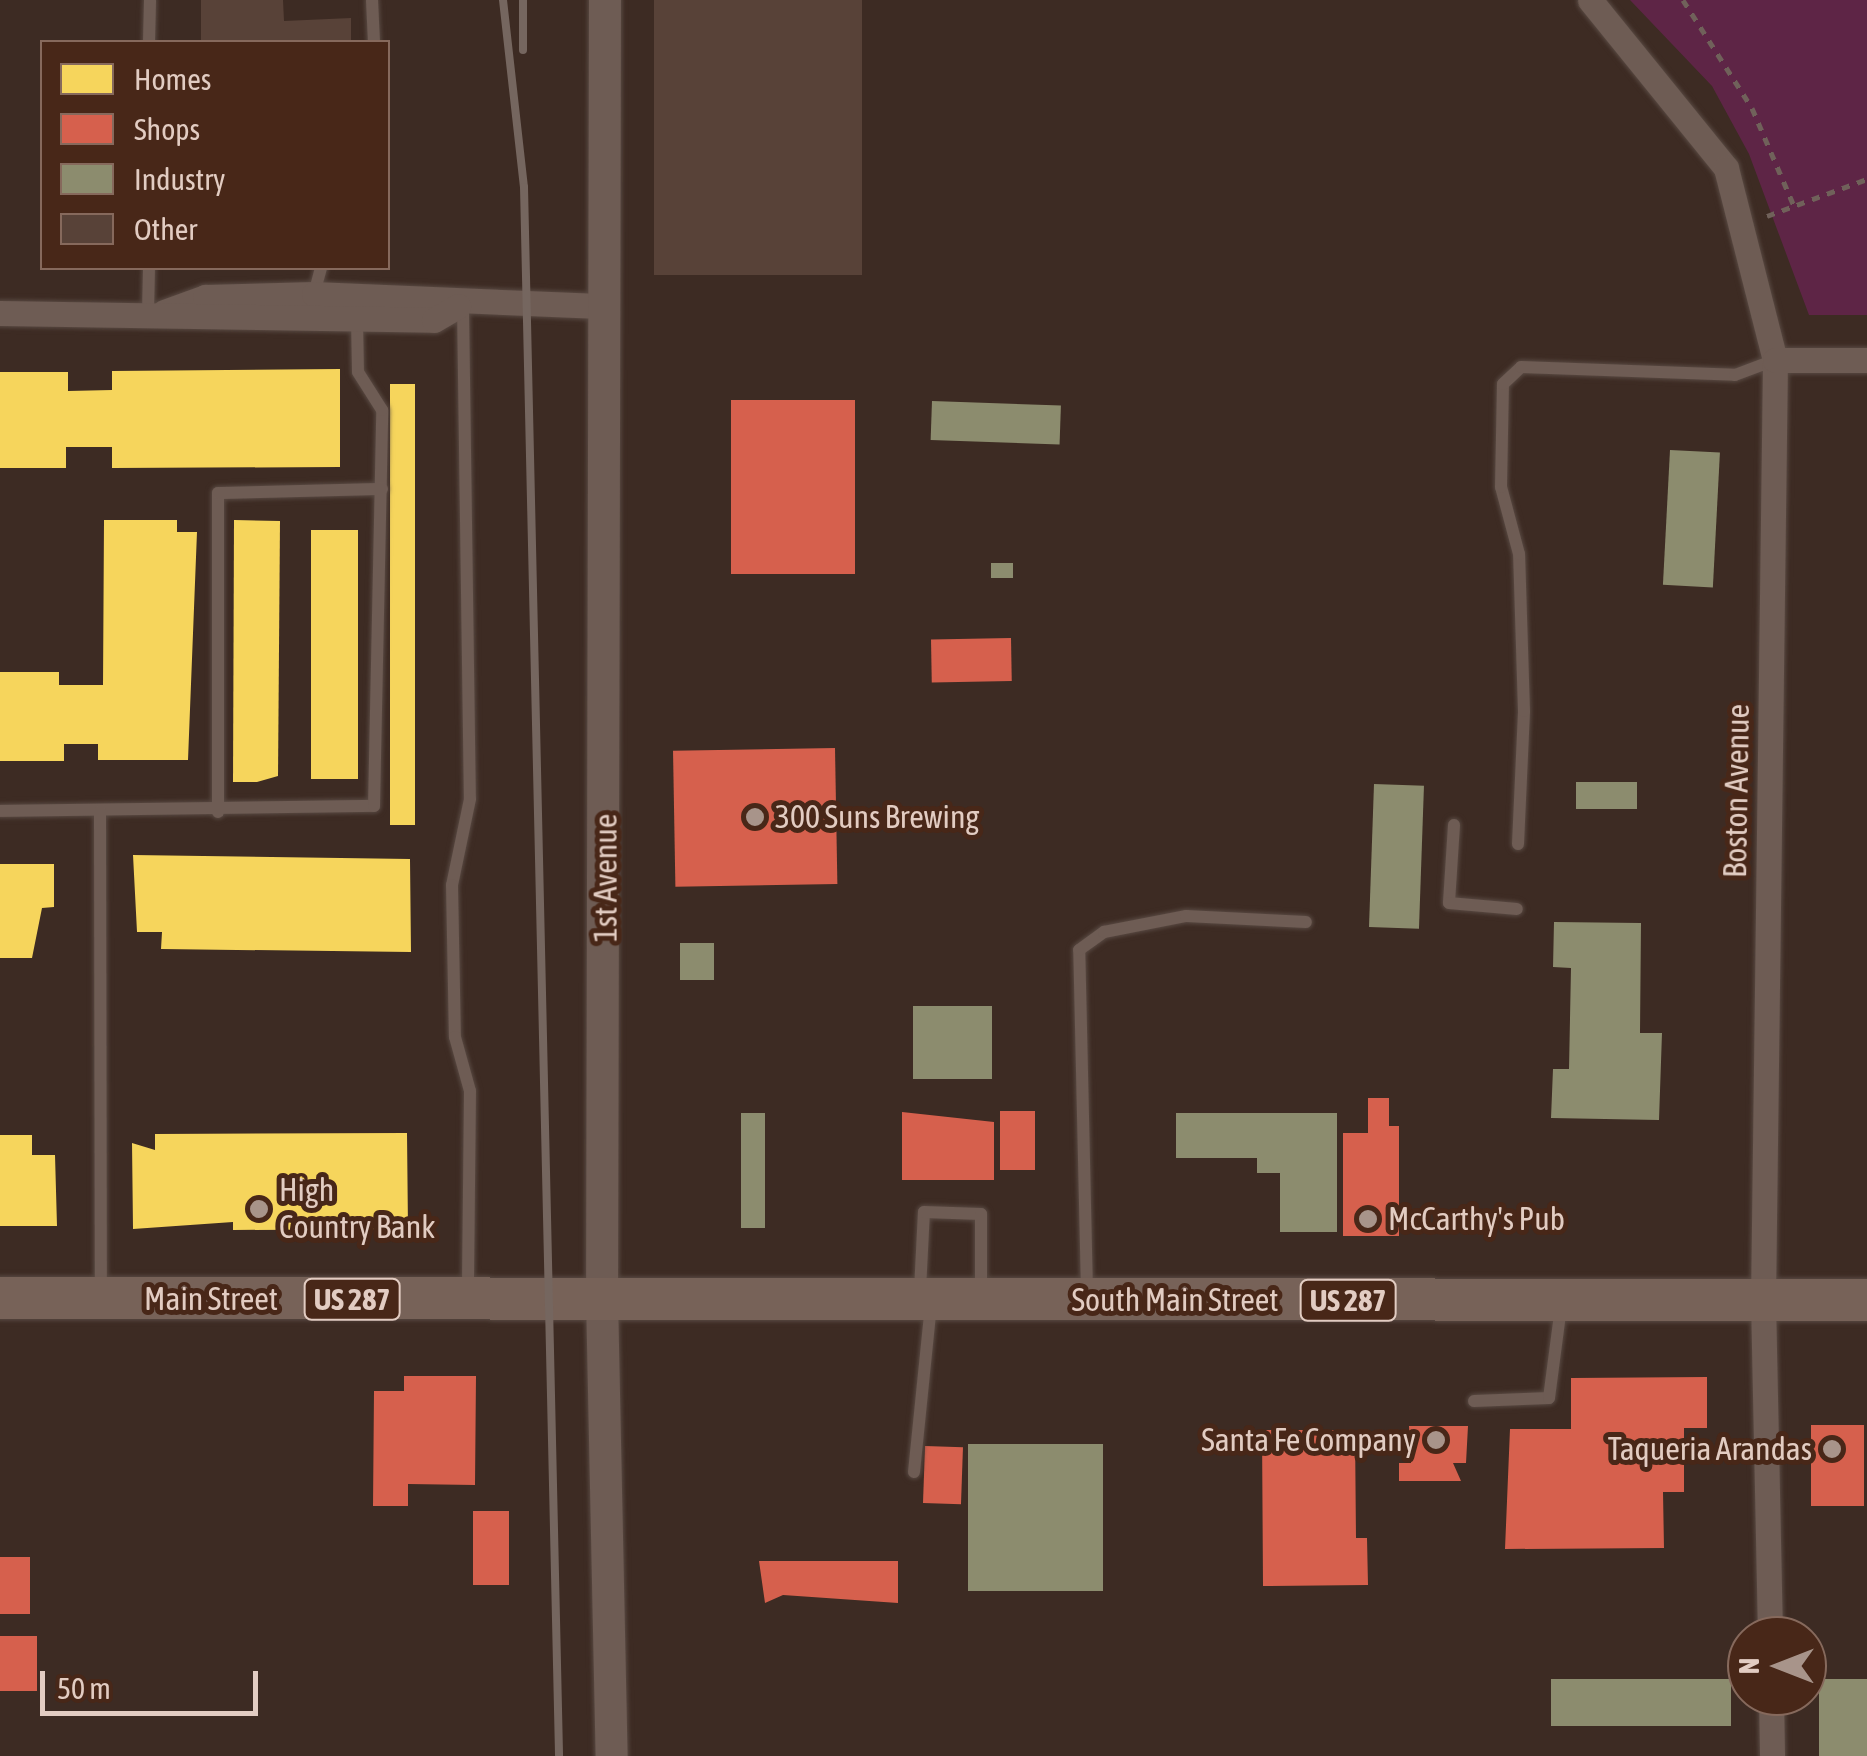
<!DOCTYPE html>
<html>
<head>
<meta charset="utf-8">
<style>
	body { margin:0 }
	#map { position:relative; width:1867px; height:1756px; overflow:hidden; background:#3d2b23; font-family:"Asap Condensed",sans-serif }
	div>[style] { position:absolute }
	.green>* { inset:0; background:#5e2546 }
	.homes>* { inset:0; background:#f6d55c; transform-origin:0 0 }
	.shops>* { inset:0; background:#d6604d; transform-origin:0 0 }
	.industry>* { inset:0; background:#8c8c6e; transform-origin:0 0 }
	.building>* { inset:0; background:#584238; transform-origin:0 0 }
	.path>* { height:5px; margin-top:-2.5px; transform-origin:0; background:repeating-linear-gradient(90deg,#70615a 0 8px,transparent 0 16px) }
	.roads { filter:drop-shadow(0 0 2px #584942) drop-shadow(0 0 2px #584942) }
	.service>* { height:12px; margin:-6px; padding:0 6px; transform-origin:6px; border-radius:6px; background:#6e5c54 }
	.minor>* { height:25px; margin:-12.5px; padding:0 12.5px; transform-origin:12.5px; border-radius:12.5px; background:#6e5c54 }
	.tertiary>* { height:32px; margin:-16px; padding:0 16px; transform-origin:16px; border-radius:16px; background:#6e5c54 }
	.trunk>* { height:42px; margin:-21px; padding:0 21px; transform-origin:21px; border-radius:21px; background:#776258 }
	.rail>* { height:8px; margin:-4px; padding:0 4px; transform-origin:4px; border-radius:4px; background:#75665f }
	.dots>* { width:28px; height:28px; translate:-50% -50%; box-sizing:border-box; border:5px solid #482718; border-radius:50% }
	span { translate:-50% -50%; white-space:nowrap; text-align:center; line-height:1.15; -webkit-text-stroke:10px #482718; paint-order:stroke }
	.shield-label span { padding:2px 8px; background:#482718; border:2px solid; border-radius:8px; -webkit-text-stroke-width:0 }
	.shield-label { font-size:30px; color:#e2ccc2; font-weight:700 }
	.street-label { font-size:32px; color:#e2ccc2 }
	.poi-label { font-size:32px; color:#e2ccc2 }
	.left { translate:0 -50%; text-align:left }
	.right { translate:-100% -50%; text-align:right }
	.legend { position:absolute; left:40px; top:40px; width:350px; height:230px; box-sizing:border-box; background:#482718; border:2px solid #86695c; margin:0; padding:12px 18px; list-style:none; font-size:30px; color:#e2ccc2 }
	.legend li { display:flex; align-items:center; gap:20px; height:50px }
	.legend b { width:50px; border:2px solid #86695c }
	.north { position:absolute; left:1727px; top:1616px; width:100px; height:100px; box-sizing:border-box; background:#482718; border:2px solid #86695c; border-radius:50%; rotate:270deg; font-size:28px; font-weight:700; line-height:40px; text-align:center; color:#e2ccc2 }
	.north::after { content:''; display:block; margin:auto; width:35px; height:45px; background:#a8948a; clip-path:polygon(50% 0,100% 100%,50% 72%,0 100%) }
	.scale { position:absolute; left:40px; top:1671px; width:218px; height:45px; box-sizing:border-box; border:5px solid #e2ccc2; border-top:0; padding-left:12px; font-size:30px; line-height:35px; white-space:nowrap; color:#e2ccc2; -webkit-text-stroke:8px #482718; paint-order:stroke }
</style>
</head>
<body>
<div id="map">
	<div class="green">
		<i style="clip-path:polygon(1630px 0,1867px 0,1867px 315px,1809px 315px,1749px 154px,1712px 86px)"></i>
	</div>
	<div class="homes">
		<i style="clip-path:polygon(340px 369px,340px 467px,112px 468px,112px 447px,66px 447px,66px 468px,0 468px,0 372px,68px 372px,68px 391px,112px 390px,112px 371px)"></i>
		<i style="left:390px;top:384px;width:25px;height:441px"></i>
		<i style="clip-path:polygon(104px 520px,177px 520px,177px 532px,197px 532px,188px 760px,98px 760px,98px 744px,64px 744px,64px 761px,0 761px,0 672px,59px 672px,59px 685px,103px 685px)"></i>
		<i style="clip-path:polygon(234px 520px,280px 521px,278px 776px,257px 782px,233px 782px)"></i>
		<i style="left:311px;top:530px;width:47px;height:249px"></i>
		<i style="clip-path:polygon(133px 855px,410px 859px,411px 952px,161px 949px,162px 932px,137px 932px)"></i>
		<i style="clip-path:polygon(0 864px,54px 864px,54px 907px,42px 908px,32px 958px,0 958px)"></i>
		<i style="clip-path:polygon(407px 1133px,408px 1229px,233px 1230px,233px 1222px,133px 1229px,132px 1143px,155px 1150px,155px 1134px)"></i>
		<i style="clip-path:polygon(0 1135px,32px 1135px,32px 1155px,55px 1155px,57px 1226px,0 1226px)"></i>
	</div>
	<div class="shops">
		<i style="left:731px;top:400px;width:124px;height:174px"></i>
		<i style="left:1011px;top:638px;width:43px;height:80px;rotate:89deg"></i>
		<i style="left:835px;top:748px;width:136px;height:162px;rotate:89deg"></i>
		<i style="clip-path:polygon(1368px 1098px,1389px 1098px,1389px 1126px,1399px 1126px,1399px 1236px,1343px 1236px,1343px 1133px,1368px 1133px)"></i>
		<i style="left:1000px;top:1111px;width:35px;height:59px"></i>
		<i style="clip-path:polygon(902px 1112px,994px 1122px,994px 1180px,902px 1180px)"></i>
		<i style="clip-path:polygon(404px 1376px,476px 1376px,475px 1485px,408px 1484px,408px 1506px,373px 1506px,374px 1391px,404px 1391px)"></i>
		<i style="clip-path:polygon(1707px 1377px,1707px 1428px,1684px 1428px,1684px 1492px,1663px 1492px,1664px 1548px,1505px 1549px,1510px 1429px,1571px 1429px,1571px 1378px)"></i>
		<i style="left:1811px;top:1425px;width:53px;height:81px"></i>
		<i style="clip-path:polygon(1409px 1426px,1468px 1426px,1466px 1463px,1453px 1463px,1461px 1481px,1399px 1481px,1399px 1463px,1411px 1463px)"></i>
		<i style="clip-path:polygon(1262px 1430px,1355px 1430px,1356px 1538px,1367px 1538px,1368px 1585px,1263px 1586px)"></i>
		<i style="left:925px;top:1446px;width:38px;height:57px;rotate:2deg"></i>
		<i style="left:473px;top:1511px;width:36px;height:74px"></i>
		<i style="left:0;top:1557px;width:30px;height:57px"></i>
		<i style="clip-path:polygon(759px 1561px,898px 1561px,898px 1603px,783px 1595px,765px 1603px)"></i>
		<i style="left:0;top:1636px;width:37px;height:55px"></i>
	</div>
	<div class="industry">
		<i style="left:932px;top:401px;width:129px;height:39px;rotate:2deg"></i>
		<i style="left:1670px;top:450px;width:50px;height:135px;rotate:3deg"></i>
		<i style="left:991px;top:563px;width:22px;height:15px"></i>
		<i style="left:1576px;top:782px;width:61px;height:27px"></i>
		<i style="left:1374px;top:784px;width:50px;height:143px;rotate:2deg"></i>
		<i style="clip-path:polygon(1554px 922px,1641px 923px,1640px 1033px,1662px 1033px,1659px 1120px,1551px 1118px,1553px 1069px,1569px 1069px,1571px 968px,1553px 967px)"></i>
		<i style="left:680px;top:943px;width:34px;height:37px"></i>
		<i style="left:992px;top:1006px;width:73px;height:79px;rotate:90deg"></i>
		<i style="left:741px;top:1113px;width:24px;height:115px"></i>
		<i style="clip-path:polygon(1176px 1113px,1337px 1113px,1337px 1232px,1280px 1232px,1280px 1173px,1257px 1173px,1257px 1158px,1176px 1158px)"></i>
		<i style="left:968px;top:1444px;width:135px;height:147px"></i>
		<i style="left:1551px;top:1679px;width:180px;height:47px"></i>
		<i style="left:1819px;top:1679px;width:48px;height:77px"></i>
	</div>
	<div class="building">
		<i style="clip-path:polygon(201px 0,283px 0,284px 21px,351px 18px,351px 42px,201px 42px)"></i>
		<i style="left:654px;top:0;width:208px;height:275px"></i>
	</div>
	<div class="path">
		<i style="left:1683px;top:0;width:128px;rotate:57.4deg"></i>
		<i style="left:1752px;top:108px;width:107px;rotate:66.8deg"></i>
		<i style="left:1767px;top:216px;width:107px;rotate:-20.3deg"></i>
	</div>
	<div class="roads">
		<div class="service">
			<i style="left:372px;top:0;width:42px;rotate:87.3deg"></i>
			<i style="left:149px;top:42px;width:42px;rotate:-88.6deg"></i>
			<i style="left:314px;top:294px;width:27px;rotate:-75deg"></i>
			<i style="left:463px;top:306px;width:493px;rotate:89.2deg"></i>
			<i style="left:470px;top:799px;width:88px;rotate:101.8deg"></i>
			<i style="left:452px;top:885px;width:152px;rotate:88.9deg"></i>
			<i style="left:455px;top:1037px;width:56px;rotate:74.5deg"></i>
			<i style="left:470px;top:1091px;width:201px;rotate:90.6deg"></i>
			<i style="left:148px;top:312px;width:44px;rotate:-88.7deg"></i>
			<i style="left:0;top:811px;width:374px;rotate:-0.8deg"></i>
			<i style="left:374px;top:806px;width:396px;rotate:-88.8deg"></i>
			<i style="left:382px;top:410px;width:45px;rotate:-122.3deg"></i>
			<i style="left:358px;top:372px;width:52px;rotate:-91.1deg"></i>
			<i style="left:100px;top:811px;width:482px;rotate:89.9deg"></i>
			<i style="left:218px;top:812px;width:319px;rotate:-90deg"></i>
			<i style="left:218px;top:493px;width:164px;rotate:-1.4deg"></i>
			<i style="left:1454px;top:825px;width:78px;rotate:93.7deg"></i>
			<i style="left:1449px;top:903px;width:68px;rotate:5deg"></i>
			<i style="left:1518px;top:844px;width:133px;rotate:-87.4deg"></i>
			<i style="left:1524px;top:711px;width:157px;rotate:-91.8deg"></i>
			<i style="left:1519px;top:554px;width:69px;rotate:-105deg"></i>
			<i style="left:1501px;top:487px;width:103px;rotate:-88.9deg"></i>
			<i style="left:1503px;top:384px;width:25px;rotate:-43deg"></i>
			<i style="left:1521px;top:367px;width:214px;rotate:2.1deg"></i>
			<i style="left:1735px;top:375px;width:43px;rotate:-20.6deg"></i>
			<i style="left:920px;top:1290px;width:78px;rotate:-87.1deg"></i>
			<i style="left:924px;top:1212px;width:57px;rotate:2deg"></i>
			<i style="left:981px;top:1214px;width:78px;rotate:90deg"></i>
			<i style="left:1087px;top:1292px;width:342px;rotate:-91.3deg"></i>
			<i style="left:1079px;top:950px;width:31px;rotate:-36deg"></i>
			<i style="left:1104px;top:932px;width:84px;rotate:-11deg"></i>
			<i style="left:1186px;top:916px;width:120px;rotate:2.9deg"></i>
			<i style="left:1474px;top:1401px;width:75px;rotate:-2.3deg"></i>
			<i style="left:1549px;top:1398px;width:92px;rotate:-82.5deg"></i>
			<i style="left:914px;top:1472px;width:167px;rotate:-84.2deg"></i>
		</div>
		<div class="minor">
			<i style="left:1590px;top:0;width:216px;rotate:51deg"></i>
			<i style="left:1726px;top:168px;width:198px;rotate:75.7deg"></i>
			<i style="left:1775px;top:360px;width:940px;rotate:90.73deg"></i>
			<i style="left:1763px;top:1300px;width:336px;rotate:88.8deg"></i>
			<i style="left:164px;top:312px;width:44px;rotate:-20.1deg"></i>
			<i style="left:205px;top:297px;width:109px;rotate:-1.6deg"></i>
			<i style="left:314px;top:294px;width:292px;rotate:2.4deg"></i>
			<i style="left:0;top:313px;width:434px;rotate:0.9deg"></i>
			<i style="left:434px;top:320px;width:28px;rotate:-30deg"></i>
			<i style="left:1775px;top:360px;width:92px"></i>
			<i style="left:1771px;top:1696px;width:60px;rotate:89deg"></i>
		</div>
		<div class="tertiary">
			<i style="left:605px;top:0;width:1297px;rotate:90.13deg"></i>
			<i style="left:602px;top:1297px;width:459px;rotate:88.8deg"></i>
		</div>
		<div class="trunk">
			<i style="left:0;top:1298px;width:1867px;rotate:0.06deg"></i>
		</div>
	</div>
	<div class="rail">
		<i style="left:503px;top:0;width:188px;rotate:83.6deg"></i>
		<i style="left:524px;top:187px;width:1569px;rotate:88.72deg"></i>
		<i style="left:523px;top:0;width:50px;rotate:90deg"></i>
	</div>
	<div class="dots">
		<i style="left:755px;top:817px;background:#a8948a"></i>
		<i style="left:259px;top:1209px;background:#a8948a"></i>
		<i style="left:1368px;top:1219px;background:#a8948a"></i>
		<i style="left:1436px;top:1440px;background:#a8948a"></i>
		<i style="left:1832px;top:1449px;background:#a8948a"></i>
	</div>
	<div class="shield-label">
		<span style="left:352px;top:1299px">US 287</span>
		<span style="left:1348px;top:1300px">US 287</span>
	</div>
	<div class="street-label">
		<span style="left:1737px;top:791px;rotate:-89deg">Boston Avenue</span>
		<span style="left:606px;top:878px;rotate:-90deg">1st Avenue</span>
		<span style="left:211px;top:1299px">Main Street</span>
		<span style="left:1175px;top:1300px">South Main Street</span>
	</div>
	<div class="poi-label">
		<span class="left" style="left:775px;top:817px">300 Suns Brewing</span>
		<span class="left" style="left:279px;top:1209px">High<br>Country Bank</span>
		<span class="left" style="left:1388px;top:1219px">McCarthy's Pub</span>
		<span class="right" style="left:1416px;top:1440px">Santa Fe Company</span>
		<span class="right" style="left:1812px;top:1449px">Taqueria Arandas</span>
	</div>
	<ul class="legend">
	<li><b style="height:28px;background:#f6d55c"></b>Homes</li>
	<li><b style="height:28px;background:#d6604d"></b>Shops</li>
	<li><b style="height:28px;background:#8c8c6e"></b>Industry</li>
	<li><b style="height:28px;background:#584238"></b>Other</li>
	</ul>
	<div class="north">N</div>
	<div class="scale">50 m</div>
</div>
</body>
</html>
